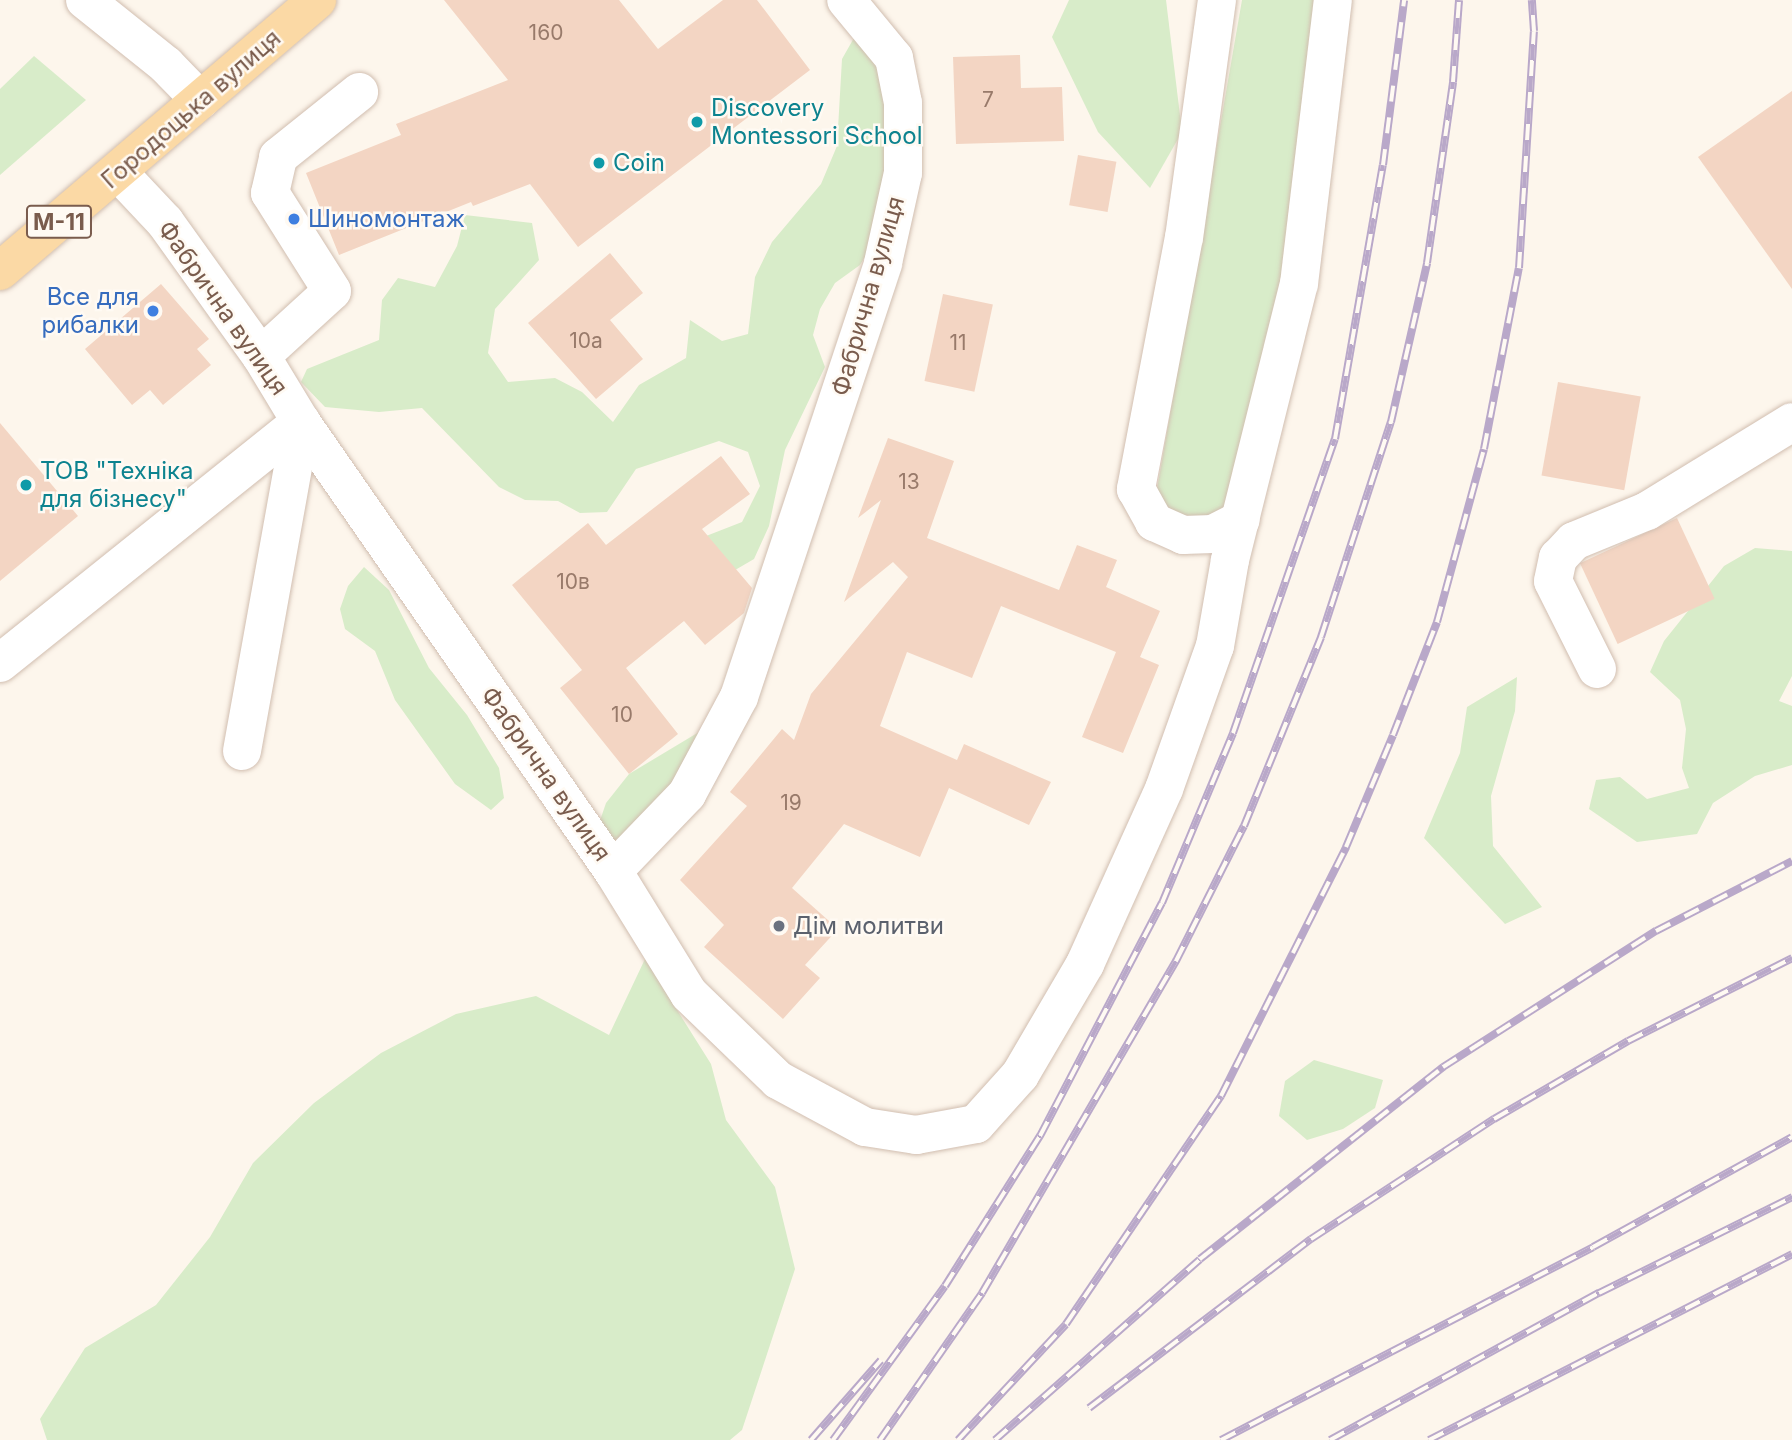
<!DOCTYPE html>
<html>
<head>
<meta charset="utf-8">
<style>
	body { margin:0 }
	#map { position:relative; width:1792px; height:1440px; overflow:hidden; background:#fdf6ec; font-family:Inter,sans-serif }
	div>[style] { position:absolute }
	.green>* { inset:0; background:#d8ecc9 }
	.building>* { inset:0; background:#f3d5c3; transform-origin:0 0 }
	.roads { filter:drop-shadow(0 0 2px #d1beb0) drop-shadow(0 0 2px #d1beb0) }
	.minor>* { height:38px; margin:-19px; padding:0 19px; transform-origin:19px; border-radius:19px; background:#fff }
	.major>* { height:38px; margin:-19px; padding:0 19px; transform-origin:19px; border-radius:19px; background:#fbd9a5 }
	.rail>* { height:8px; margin-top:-4px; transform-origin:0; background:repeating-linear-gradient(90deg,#fffaf3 0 16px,#b9a8c9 0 32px); box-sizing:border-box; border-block:2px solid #b9a8c9 }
	.dots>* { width:19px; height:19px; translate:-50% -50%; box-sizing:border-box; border:4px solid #fffaf3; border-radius:50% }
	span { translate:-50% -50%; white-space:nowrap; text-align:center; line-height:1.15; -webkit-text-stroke:5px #fffaf3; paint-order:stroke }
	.number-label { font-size:21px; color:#987a6a }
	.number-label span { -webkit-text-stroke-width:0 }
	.shield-label span { padding:2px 5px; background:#fffaf3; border:2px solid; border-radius:5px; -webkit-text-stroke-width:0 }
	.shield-label { font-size:23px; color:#7a5c4d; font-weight:700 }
	.culture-label { font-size:24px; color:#0d838f }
	.left { translate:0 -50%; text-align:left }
	.street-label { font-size:24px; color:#7a5c4d }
	.shop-label { font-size:24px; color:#366cbe }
	.right { translate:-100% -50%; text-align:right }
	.worship-label { font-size:24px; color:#5b616d }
</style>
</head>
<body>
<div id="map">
	<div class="green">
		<i style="clip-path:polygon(1069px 0,1166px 0,1182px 132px,1150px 188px,1098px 132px,1052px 37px)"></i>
		<i style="clip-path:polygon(1242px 0,1314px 0,1287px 282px,1223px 521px,1162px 512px,1156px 495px)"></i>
		<i style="clip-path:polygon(863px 22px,902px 83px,884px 225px,860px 265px,835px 283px,820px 309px,813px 335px,825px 367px,785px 450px,769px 526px,754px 559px,730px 573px,701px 538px,742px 522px,760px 486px,748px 452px,719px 441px,636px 469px,607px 512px,580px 513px,558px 501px,525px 500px,499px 487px,422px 408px,379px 412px,325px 407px,301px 382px,307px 369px,379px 340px,382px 300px,398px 278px,435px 287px,457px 246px,465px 215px,532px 223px,539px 260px,495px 309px,488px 353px,508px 382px,555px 378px,582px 392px,613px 422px,639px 385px,686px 358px,690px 320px,722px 341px,748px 334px,755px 277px,772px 242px,821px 184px,837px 146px,842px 59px)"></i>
		<i style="clip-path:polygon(34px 56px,86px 100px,0 175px,0 89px)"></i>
		<i style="clip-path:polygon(1755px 548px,1792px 551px,1792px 676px,1779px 701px,1792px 706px,1792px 765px,1755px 776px,1713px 803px,1697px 834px,1637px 842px,1589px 809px,1596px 780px,1620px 777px,1647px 799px,1689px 788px,1682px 768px,1686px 729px,1680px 700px,1650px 672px,1664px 641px,1724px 566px)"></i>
		<i style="clip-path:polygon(364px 567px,389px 590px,429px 668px,467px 715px,499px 768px,504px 798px,491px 810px,455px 784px,395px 700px,375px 651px,345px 629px,340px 609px,348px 586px)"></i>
		<i style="clip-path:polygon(1517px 677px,1515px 711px,1491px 796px,1493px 846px,1542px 907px,1505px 924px,1424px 838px,1460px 753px,1467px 707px)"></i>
		<i style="clip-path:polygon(699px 732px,707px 742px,628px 847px,594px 838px,606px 803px,629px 774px)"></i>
		<i style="clip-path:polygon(645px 959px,711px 1064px,726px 1120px,775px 1187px,795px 1269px,742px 1430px,730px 1440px,47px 1440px,40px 1419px,85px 1348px,156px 1305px,210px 1237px,253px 1163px,314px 1103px,381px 1053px,456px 1014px,536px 996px,609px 1035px)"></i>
		<i style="clip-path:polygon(1314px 1060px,1383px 1080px,1375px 1108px,1343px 1129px,1307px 1140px,1279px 1116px,1285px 1081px)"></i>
	</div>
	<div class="building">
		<i style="clip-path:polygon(444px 0,619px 0,658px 49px,723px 0,757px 0,810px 70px,578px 247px,530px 184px,473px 206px,471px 202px,339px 255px,306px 173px,401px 135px,396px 124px,508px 80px)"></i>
		<i style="clip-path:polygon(1020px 55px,1021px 88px,1062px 87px,1064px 141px,956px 144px,953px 57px)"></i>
		<i style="clip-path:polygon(1792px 91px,1792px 289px,1698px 157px)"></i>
		<i style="left:1078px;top:155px;width:39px;height:51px;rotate:10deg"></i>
		<i style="clip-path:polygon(610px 253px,643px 293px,610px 320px,643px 359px,596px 399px,528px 323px)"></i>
		<i style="clip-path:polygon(161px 284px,209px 339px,197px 349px,211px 365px,163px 405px,150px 390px,132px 405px,85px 349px)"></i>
		<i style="left:943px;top:294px;width:51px;height:89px;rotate:12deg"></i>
		<i style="left:1558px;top:382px;width:84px;height:95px;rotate:10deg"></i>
		<i style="clip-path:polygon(0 423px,78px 516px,0 581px)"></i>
		<i style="clip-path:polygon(888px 438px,954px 461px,927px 538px,1059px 590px,1077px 545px,1117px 560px,1106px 587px,1160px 611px,1140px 657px,1159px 665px,1123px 753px,1082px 737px,1116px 652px,1001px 606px,972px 678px,907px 652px,880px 726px,957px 760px,964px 744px,1051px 782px,1029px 825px,949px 788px,920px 857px,844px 824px,792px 888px,838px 929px,805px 965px,820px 978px,783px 1019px,704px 947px,724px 925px,680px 880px,747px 806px,730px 792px,782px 729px,794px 740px,811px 694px,908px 577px,893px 562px,844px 602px,881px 500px,858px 518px)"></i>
		<i style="clip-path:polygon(721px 456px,750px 494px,702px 529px,752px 588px,744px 613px,705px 645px,684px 621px,626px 668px,678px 734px,629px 774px,560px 688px,582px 670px,512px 585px,588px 523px,606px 545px)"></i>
		<i style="left:1677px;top:518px;width:89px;height:107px;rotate:65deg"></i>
	</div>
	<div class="roads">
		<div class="minor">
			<i style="left:85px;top:0;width:104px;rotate:38.7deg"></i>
			<i style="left:166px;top:65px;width:49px;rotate:45.8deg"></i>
			<i style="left:1217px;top:0;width:239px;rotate:97.9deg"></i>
			<i style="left:1184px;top:237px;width:257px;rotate:100.8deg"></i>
			<i style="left:1136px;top:489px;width:38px;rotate:61deg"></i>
			<i style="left:1154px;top:522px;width:32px;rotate:24deg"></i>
			<i style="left:1183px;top:535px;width:30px;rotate:-2deg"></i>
			<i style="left:1213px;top:534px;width:31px;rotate:-27deg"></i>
			<i style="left:118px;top:172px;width:69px;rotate:46.8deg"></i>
			<i style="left:165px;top:222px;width:165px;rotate:54.4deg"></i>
			<i style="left:261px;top:356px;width:77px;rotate:58.8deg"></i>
			<i style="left:301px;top:422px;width:547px;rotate:55.21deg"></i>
			<i style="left:613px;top:871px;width:107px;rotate:-46.1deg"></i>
			<i style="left:687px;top:794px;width:110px;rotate:-61.8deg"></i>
			<i style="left:739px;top:697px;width:457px;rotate:-71.6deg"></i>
			<i style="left:883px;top:263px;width:92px;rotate:-77.5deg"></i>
			<i style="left:903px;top:173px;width:70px;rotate:-90deg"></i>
			<i style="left:903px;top:103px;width:46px;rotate:-101.3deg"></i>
			<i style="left:894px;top:58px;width:75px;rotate:-129.6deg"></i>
			<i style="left:261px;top:356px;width:96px;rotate:-42.5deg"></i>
			<i style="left:332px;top:291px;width:116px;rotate:-122.3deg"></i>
			<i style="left:270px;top:193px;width:37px;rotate:-77deg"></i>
			<i style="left:278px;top:157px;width:104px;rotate:-38.7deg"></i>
			<i style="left:0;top:663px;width:386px;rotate:-38.7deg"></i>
			<i style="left:1597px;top:669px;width:98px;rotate:-116.6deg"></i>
			<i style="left:1553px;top:581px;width:24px;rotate:-78deg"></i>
			<i style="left:1558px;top:558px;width:23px;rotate:-47deg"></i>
			<i style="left:1574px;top:541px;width:79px;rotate:-22.3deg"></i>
			<i style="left:1647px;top:511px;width:170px;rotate:-31.5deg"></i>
			<i style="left:242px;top:751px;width:334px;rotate:-79.8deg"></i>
			<i style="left:613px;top:871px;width:145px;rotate:58.3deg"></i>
			<i style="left:689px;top:994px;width:124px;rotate:44deg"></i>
			<i style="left:778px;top:1080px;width:99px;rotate:28.4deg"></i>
			<i style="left:865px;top:1127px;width:52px;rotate:8.9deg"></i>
			<i style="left:916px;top:1135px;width:61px;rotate:-10.4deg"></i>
			<i style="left:976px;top:1124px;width:66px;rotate:-48.1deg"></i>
			<i style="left:1020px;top:1075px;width:129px;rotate:-59.6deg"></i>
			<i style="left:1085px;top:964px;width:192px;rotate:-65.7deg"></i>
			<i style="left:1164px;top:789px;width:152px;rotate:-70.4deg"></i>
			<i style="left:1215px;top:646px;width:87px;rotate:-80.1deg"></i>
			<i style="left:1230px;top:560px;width:284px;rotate:-76deg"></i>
			<i style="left:1299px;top:284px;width:286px;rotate:-83.2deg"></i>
		</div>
		<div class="major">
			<i style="left:0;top:271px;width:417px;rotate:-40.5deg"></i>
		</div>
	</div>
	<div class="rail">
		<i style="left:1089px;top:1408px;width:279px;rotate:-37.3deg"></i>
		<i style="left:1311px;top:1239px;width:219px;rotate:-33.3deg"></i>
		<i style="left:1494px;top:1119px;width:155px;rotate:-30.2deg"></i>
		<i style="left:1628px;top:1041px;width:184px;rotate:-26.8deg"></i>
		<i style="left:811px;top:1440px;width:106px;rotate:-48.8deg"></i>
		<i style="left:833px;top:1440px;width:190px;rotate:-54deg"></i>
		<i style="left:945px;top:1286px;width:178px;rotate:-57.7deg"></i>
		<i style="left:1040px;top:1136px;width:263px;rotate:-62.4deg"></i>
		<i style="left:1162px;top:903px;width:184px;rotate:-67.3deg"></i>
		<i style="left:1233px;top:733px;width:311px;rotate:-70.9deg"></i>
		<i style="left:1335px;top:439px;width:278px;rotate:-80.1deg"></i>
		<i style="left:1383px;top:165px;width:166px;rotate:-82.7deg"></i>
		<i style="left:880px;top:1440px;width:179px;rotate:-55.2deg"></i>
		<i style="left:982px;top:1293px;width:385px;rotate:-59.7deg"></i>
		<i style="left:1176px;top:961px;width:151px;rotate:-63.3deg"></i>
		<i style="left:1244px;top:826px;width:204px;rotate:-67.8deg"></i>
		<i style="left:1321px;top:637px;width:226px;rotate:-72deg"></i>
		<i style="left:1391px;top:422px;width:163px;rotate:-77.2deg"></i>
		<i style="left:1427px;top:263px;width:183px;rotate:-81.8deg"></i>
		<i style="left:1453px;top:82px;width:82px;rotate:-85.8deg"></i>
		<i style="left:958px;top:1440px;width:158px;rotate:-47deg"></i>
		<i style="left:1066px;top:1324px;width:276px;rotate:-55.8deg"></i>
		<i style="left:1221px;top:1096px;width:279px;rotate:-63.3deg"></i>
		<i style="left:1346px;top:847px;width:121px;rotate:-67.2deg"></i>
		<i style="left:1393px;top:735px;width:121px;rotate:-68.7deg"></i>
		<i style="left:1437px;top:622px;width:179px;rotate:-74.8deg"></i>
		<i style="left:1484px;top:449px;width:184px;rotate:-79.1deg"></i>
		<i style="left:1519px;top:268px;width:237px;rotate:-86.4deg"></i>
		<i style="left:1534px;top:31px;width:31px;rotate:-94deg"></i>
		<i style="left:995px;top:1440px;width:273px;rotate:-41.4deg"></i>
		<i style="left:1200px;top:1259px;width:310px;rotate:-38.3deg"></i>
		<i style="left:1443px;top:1067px;width:253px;rotate:-32.6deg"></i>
		<i style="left:1656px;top:931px;width:153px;rotate:-27.2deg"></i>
		<i style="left:1221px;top:1440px;width:419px;rotate:-27.4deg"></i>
		<i style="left:1593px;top:1247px;width:227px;rotate:-28.9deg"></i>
		<i style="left:1330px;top:1440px;width:307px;rotate:-28.7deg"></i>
		<i style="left:1599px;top:1293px;width:216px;rotate:-26.4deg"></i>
		<i style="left:1429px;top:1440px;width:408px;rotate:-27.1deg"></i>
	</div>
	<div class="dots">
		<i style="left:697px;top:122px;background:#0f9aa8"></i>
		<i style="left:599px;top:163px;background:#0f9aa8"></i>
		<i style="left:294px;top:219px;background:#3f7fe0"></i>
		<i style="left:153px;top:311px;background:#3f7fe0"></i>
		<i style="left:26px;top:485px;background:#0f9aa8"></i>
		<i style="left:779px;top:926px;background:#6b7280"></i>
	</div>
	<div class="number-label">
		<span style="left:546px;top:33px">160</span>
		<span style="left:988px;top:100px">7</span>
		<span style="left:586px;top:341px">10а</span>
		<span style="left:958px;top:343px">11</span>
		<span style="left:909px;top:482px">13</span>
		<span style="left:573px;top:582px">10в</span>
		<span style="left:622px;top:715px">10</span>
		<span style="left:791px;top:803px">19</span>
	</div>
	<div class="shield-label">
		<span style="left:59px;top:222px">М-11</span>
	</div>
	<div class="culture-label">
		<span class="left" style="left:711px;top:122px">Discovery<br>Montessori School</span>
		<span class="left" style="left:613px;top:163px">Coin</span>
		<span class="left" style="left:40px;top:485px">ТОВ "Техніка<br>для бізнесу"</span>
	</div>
	<div class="street-label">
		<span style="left:191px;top:109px;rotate:-41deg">Городоцька вулиця</span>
		<span style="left:868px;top:296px;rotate:-74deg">Фабрична вулиця</span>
		<span style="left:223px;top:308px;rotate:55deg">Фабрична вулиця</span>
		<span style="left:546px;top:774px;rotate:55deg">Фабрична вулиця</span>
	</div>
	<div class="shop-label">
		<span class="left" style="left:308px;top:219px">Шиномонтаж</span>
		<span class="right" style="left:139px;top:311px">Все для<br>рибалки</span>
	</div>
	<div class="worship-label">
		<span class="left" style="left:793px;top:926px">Дім молитви</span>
	</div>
</div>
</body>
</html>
